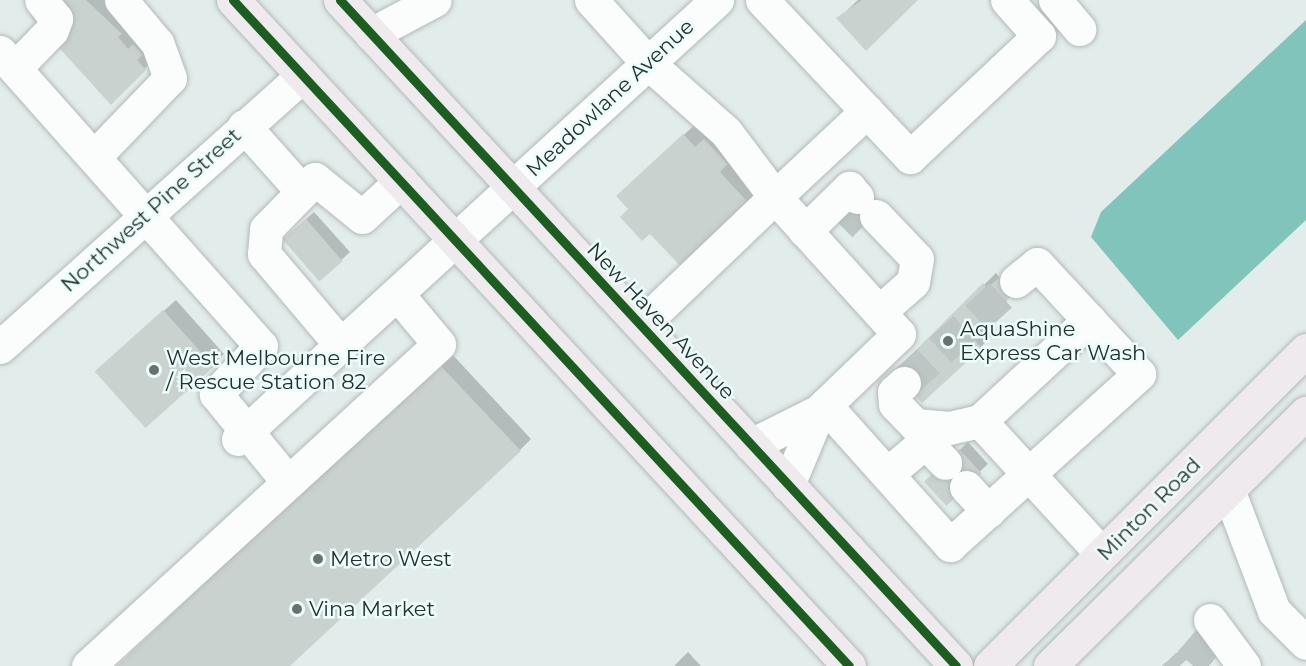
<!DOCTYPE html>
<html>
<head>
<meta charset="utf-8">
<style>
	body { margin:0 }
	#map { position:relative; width:1306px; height:666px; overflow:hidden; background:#e2ecea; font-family:Montserrat,sans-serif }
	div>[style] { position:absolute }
	.water>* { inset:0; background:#81c4bc }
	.shadow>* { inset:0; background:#0003 }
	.building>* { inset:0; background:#cad2d0; transform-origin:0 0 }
	.minor-tunnel>* { height:33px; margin-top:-16.5px; transform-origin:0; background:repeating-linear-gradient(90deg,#bdc6c4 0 33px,transparent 0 49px) }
	.roads { filter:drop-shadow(0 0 2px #b3bab9) drop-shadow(0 0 2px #b3bab9) }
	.minor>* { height:33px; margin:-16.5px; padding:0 16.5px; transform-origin:16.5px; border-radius:16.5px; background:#fbfcfc }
	.major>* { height:33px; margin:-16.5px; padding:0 16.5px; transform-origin:16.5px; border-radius:16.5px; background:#eeeaee }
	.cycleway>* { height:9px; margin:-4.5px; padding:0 4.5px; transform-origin:4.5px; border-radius:4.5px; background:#1b5e20 }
	.dots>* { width:16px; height:16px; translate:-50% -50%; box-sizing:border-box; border:3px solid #ebfdfb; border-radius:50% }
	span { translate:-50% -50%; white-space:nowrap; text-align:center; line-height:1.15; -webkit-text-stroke:5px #ebfdfb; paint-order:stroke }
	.street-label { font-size:21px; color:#282f2e }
	.poi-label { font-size:21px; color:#282f2e }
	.left { translate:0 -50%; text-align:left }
</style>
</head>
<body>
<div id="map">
	<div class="water">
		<i style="clip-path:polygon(1306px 20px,1306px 220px,1178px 340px,1091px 237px,1101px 212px)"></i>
	</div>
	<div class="shadow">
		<i style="clip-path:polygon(53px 0,110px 0,156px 57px,111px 103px)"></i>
		<i style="clip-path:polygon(858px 0,916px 0,839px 18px)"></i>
		<i style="clip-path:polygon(699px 121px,766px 193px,688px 272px,630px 208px,633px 181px)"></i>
		<i style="clip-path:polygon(314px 212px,350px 252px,320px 280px,292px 232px)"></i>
		<i style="clip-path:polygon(996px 273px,1000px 278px,980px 322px,992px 335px,981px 347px,896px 372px)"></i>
		<i style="clip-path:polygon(176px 300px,224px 354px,146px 426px,108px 361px)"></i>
		<i style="clip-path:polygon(450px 352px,531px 439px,520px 450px,288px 666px,119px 666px)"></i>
		<i style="clip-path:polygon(968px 442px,988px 464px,946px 503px,934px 474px)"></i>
		<i style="clip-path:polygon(688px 652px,701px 666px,674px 666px)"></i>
	</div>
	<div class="building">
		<i style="clip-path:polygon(52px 0,86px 0,122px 34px,118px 37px,128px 49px,133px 44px,143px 55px,137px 60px,146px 70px,111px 105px,32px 18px)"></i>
		<i style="clip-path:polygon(862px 0,918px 0,866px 51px,836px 18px)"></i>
		<i style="clip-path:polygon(683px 134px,695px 147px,704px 139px,728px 164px,720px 172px,753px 208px,688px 274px,650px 234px,642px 241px,620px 217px,628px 209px,616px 196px)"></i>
		<i style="left:306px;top:219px;width:56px;height:31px;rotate:49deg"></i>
		<i style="clip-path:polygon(1007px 271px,1022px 287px,969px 334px,982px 348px,922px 403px,894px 372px,983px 283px,987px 288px)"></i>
		<i style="left:163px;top:310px;width:76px;height:92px;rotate:48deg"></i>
		<i style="clip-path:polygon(437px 362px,521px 451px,290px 666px,117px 666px)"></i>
		<i style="left:959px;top:449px;width:33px;height:48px;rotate:47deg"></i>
	</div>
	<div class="minor-tunnel">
		<i style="left:845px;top:206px;width:27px;rotate:45deg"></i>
		<i style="left:904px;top:383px;width:151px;rotate:-42.3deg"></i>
		<i style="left:1188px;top:639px;width:41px;rotate:41.1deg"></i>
		<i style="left:1171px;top:657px;width:12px;rotate:48deg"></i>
	</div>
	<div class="roads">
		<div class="minor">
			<i style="left:591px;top:0;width:85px;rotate:47.9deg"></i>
			<i style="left:648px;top:63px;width:104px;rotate:41.5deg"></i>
			<i style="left:726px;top:132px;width:81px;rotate:53deg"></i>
			<i style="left:775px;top:197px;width:126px;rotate:-43.1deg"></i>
			<i style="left:762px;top:0;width:216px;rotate:46.7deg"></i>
			<i style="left:910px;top:157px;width:177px;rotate:-43.2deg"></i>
			<i style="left:1039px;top:36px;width:48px;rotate:-131.6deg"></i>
			<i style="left:1055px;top:0;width:38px;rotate:50deg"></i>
			<i style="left:371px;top:34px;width:72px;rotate:-28deg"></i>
			<i style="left:0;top:52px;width:393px;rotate:48.4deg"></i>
			<i style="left:261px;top:346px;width:66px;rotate:133.2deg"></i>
			<i style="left:216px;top:394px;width:114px;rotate:50.7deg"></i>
			<i style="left:15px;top:68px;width:53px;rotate:-45.8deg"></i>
			<i style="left:52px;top:30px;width:12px;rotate:-70deg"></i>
			<i style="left:56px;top:19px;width:24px;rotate:-128deg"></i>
			<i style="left:244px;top:126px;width:87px;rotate:48.3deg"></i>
			<i style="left:95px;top:156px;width:108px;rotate:-46.1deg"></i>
			<i style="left:170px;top:78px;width:37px;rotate:-110deg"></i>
			<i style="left:157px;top:43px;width:56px;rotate:-129.9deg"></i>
			<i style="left:876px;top:216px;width:59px;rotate:46.4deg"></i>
			<i style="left:917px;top:259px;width:23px;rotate:100deg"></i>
			<i style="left:913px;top:282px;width:45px;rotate:138.6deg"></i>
			<i style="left:805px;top:231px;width:62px;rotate:-44.3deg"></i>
			<i style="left:849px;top:188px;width:12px;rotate:48deg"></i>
			<i style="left:641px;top:325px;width:185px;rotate:-43.7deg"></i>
			<i style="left:775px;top:197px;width:185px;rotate:47.9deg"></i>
			<i style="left:899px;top:334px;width:111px;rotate:136.1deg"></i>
			<i style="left:819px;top:411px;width:76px;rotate:153.4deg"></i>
			<i style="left:341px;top:345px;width:119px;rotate:-130.2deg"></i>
			<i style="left:264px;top:254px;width:25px;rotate:-85deg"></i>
			<i style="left:266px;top:229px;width:70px;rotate:-45.6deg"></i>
			<i style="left:315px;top:179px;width:60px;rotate:39deg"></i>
			<i style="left:362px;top:217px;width:53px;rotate:-42.7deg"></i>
			<i style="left:0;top:347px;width:407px;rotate:-41.9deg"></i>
			<i style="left:904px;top:383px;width:13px;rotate:138deg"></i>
			<i style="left:894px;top:392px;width:12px;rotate:85deg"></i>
			<i style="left:895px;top:404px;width:29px;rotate:46deg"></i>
			<i style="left:915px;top:425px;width:34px;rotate:5deg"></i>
			<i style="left:949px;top:428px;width:32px;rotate:-13deg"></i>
			<i style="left:980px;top:421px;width:149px;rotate:-42.8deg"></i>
			<i style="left:825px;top:405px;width:188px;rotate:48.2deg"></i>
			<i style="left:950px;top:545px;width:255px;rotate:-42.1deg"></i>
			<i style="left:1139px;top:374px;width:150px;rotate:-132.8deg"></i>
			<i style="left:1037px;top:264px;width:27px;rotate:141deg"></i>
			<i style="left:980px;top:421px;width:180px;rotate:47.5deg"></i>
			<i style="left:238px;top:439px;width:650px;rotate:-42.51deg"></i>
			<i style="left:887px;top:474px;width:50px;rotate:-40.1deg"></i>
			<i style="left:925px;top:442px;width:29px;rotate:46deg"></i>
			<i style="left:788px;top:485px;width:80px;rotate:-67.3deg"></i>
			<i style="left:966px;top:487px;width:33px;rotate:47deg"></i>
			<i style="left:1229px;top:492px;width:127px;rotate:69.3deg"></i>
			<i style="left:1274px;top:611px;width:45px;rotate:45deg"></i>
			<i style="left:1210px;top:620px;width:57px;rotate:53.5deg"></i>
			<i style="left:88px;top:666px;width:476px;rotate:-42.5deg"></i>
			<i style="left:439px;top:344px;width:65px;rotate:-130deg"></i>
		</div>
		<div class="major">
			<i style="left:233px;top:0;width:907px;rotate:47.23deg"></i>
			<i style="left:340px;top:0;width:907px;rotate:47.23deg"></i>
			<i style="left:990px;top:666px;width:447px;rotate:-45deg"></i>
			<i style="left:1050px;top:666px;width:360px;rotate:-44.7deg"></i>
		</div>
	</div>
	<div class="cycleway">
		<i style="left:233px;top:0;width:907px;rotate:47.23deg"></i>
		<i style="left:340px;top:0;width:907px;rotate:47.23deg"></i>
	</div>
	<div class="dots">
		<i style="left:948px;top:341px;background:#697170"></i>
		<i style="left:154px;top:370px;background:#697170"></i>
		<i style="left:318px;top:559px;background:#697170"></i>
		<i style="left:297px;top:609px;background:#697170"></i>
	</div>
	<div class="street-label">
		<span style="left:610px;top:98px;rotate:-43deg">Meadowlane Avenue</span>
		<span style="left:151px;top:210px;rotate:-42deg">Northwest Pine Street</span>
		<span style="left:661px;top:321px;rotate:47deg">New Haven Avenue</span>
		<span style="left:1149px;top:509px;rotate:-45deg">Minton Road</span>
	</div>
	<div class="poi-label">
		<span class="left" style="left:960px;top:341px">AquaShine<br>Express Car Wash</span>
		<span class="left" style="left:166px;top:370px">West Melbourne Fire<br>/ Rescue Station 82</span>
		<span class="left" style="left:330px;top:559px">Metro West</span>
		<span class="left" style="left:309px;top:609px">Vina Market</span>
	</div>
</div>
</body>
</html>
